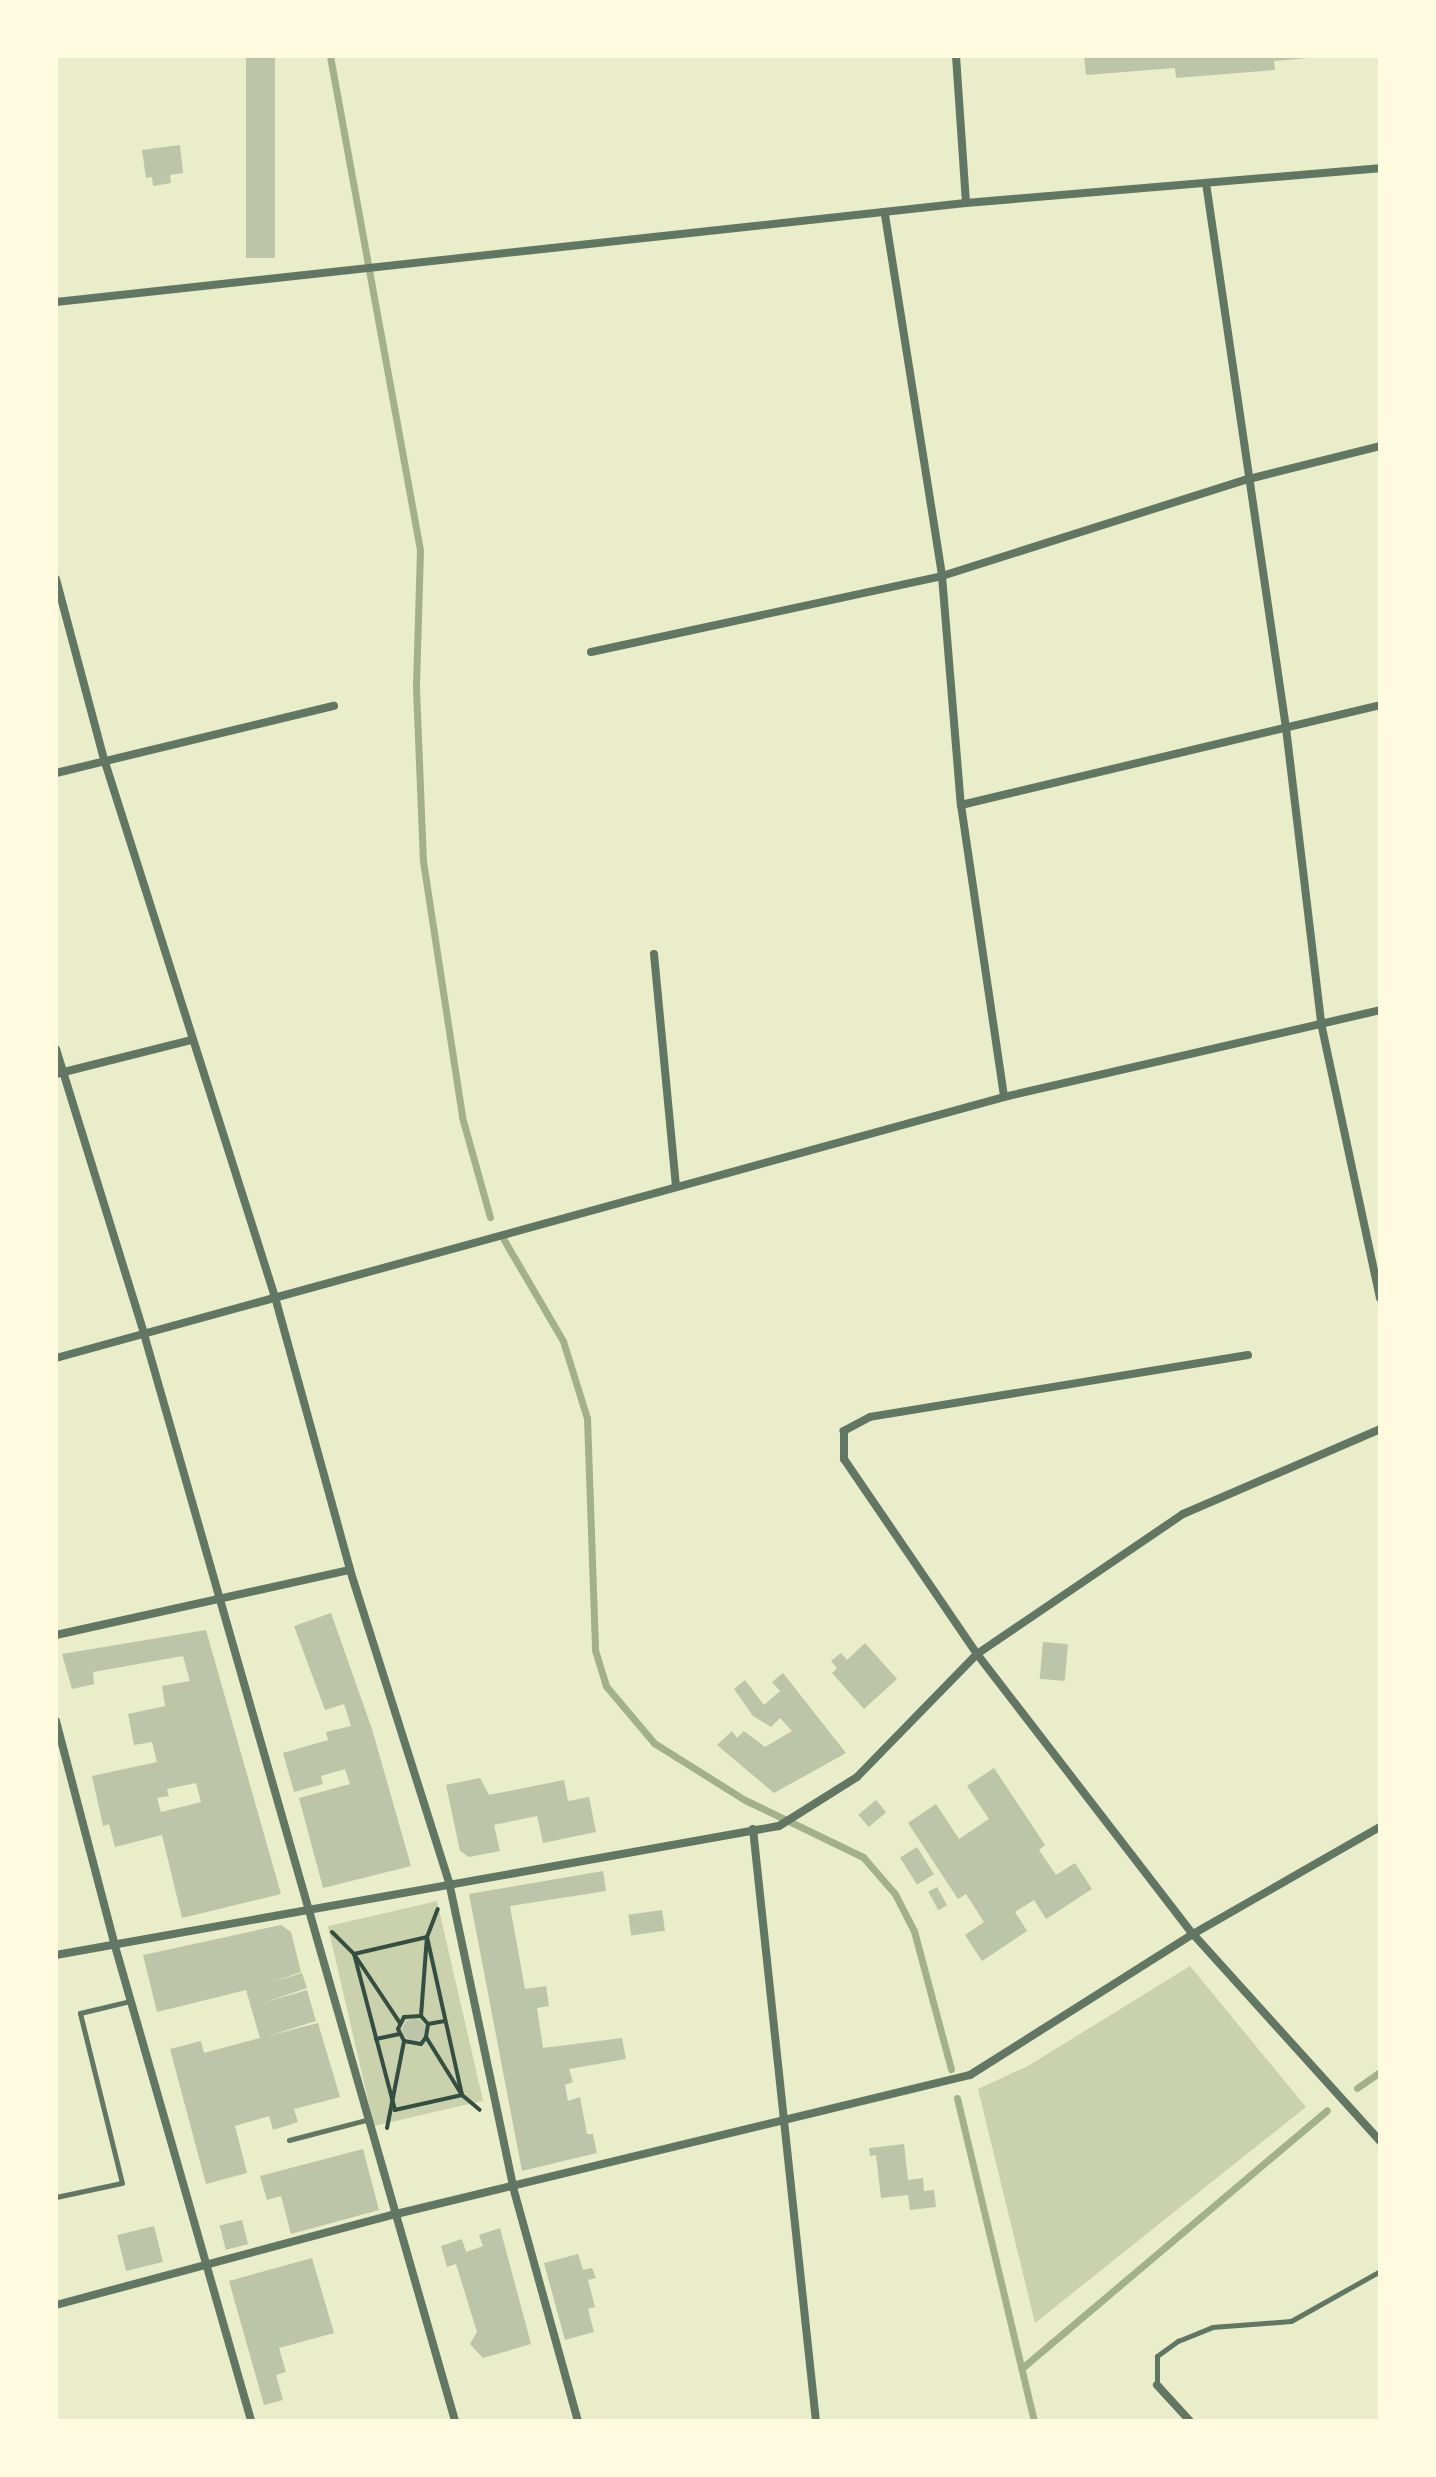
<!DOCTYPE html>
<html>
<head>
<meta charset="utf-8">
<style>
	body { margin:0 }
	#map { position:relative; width:1436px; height:2477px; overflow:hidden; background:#e9edc9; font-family:Figtree,sans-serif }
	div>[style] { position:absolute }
	.green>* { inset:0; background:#cad2ad; transform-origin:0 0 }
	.stream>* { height:7px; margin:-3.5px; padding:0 3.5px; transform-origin:3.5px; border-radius:3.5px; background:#a3b18a }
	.building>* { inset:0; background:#bcc5a7; transform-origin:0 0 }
	.round { border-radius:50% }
	.path>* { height:4px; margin:-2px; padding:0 2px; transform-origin:2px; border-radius:2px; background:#344e41 }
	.service>* { height:5px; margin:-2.5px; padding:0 2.5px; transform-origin:2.5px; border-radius:2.5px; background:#617663 }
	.minor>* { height:8px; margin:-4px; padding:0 4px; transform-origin:4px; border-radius:4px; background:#617663 }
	span { translate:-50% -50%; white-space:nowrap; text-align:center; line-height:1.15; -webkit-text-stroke:7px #fefae0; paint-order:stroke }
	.frame { position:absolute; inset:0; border:58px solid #fefae0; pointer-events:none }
</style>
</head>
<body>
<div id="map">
	<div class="green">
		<i style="left:437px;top:1901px;width:205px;height:112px;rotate:77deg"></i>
		<i style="clip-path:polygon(1190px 1966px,1306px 2107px,1035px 2323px,978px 2089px,1028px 2066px)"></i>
	</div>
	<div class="stream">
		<i style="left:330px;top:56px;width:502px;rotate:79.67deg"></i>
		<i style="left:420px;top:550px;width:138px;rotate:91.7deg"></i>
		<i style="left:416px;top:688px;width:173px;rotate:87.7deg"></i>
		<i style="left:423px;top:861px;width:259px;rotate:81.3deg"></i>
		<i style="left:462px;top:1117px;width:104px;rotate:74.4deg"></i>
		<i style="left:504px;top:1240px;width:117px;rotate:59.7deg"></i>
		<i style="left:563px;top:1341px;width:81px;rotate:72.7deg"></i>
		<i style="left:587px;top:1418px;width:232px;rotate:88deg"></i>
		<i style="left:595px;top:1650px;width:38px;rotate:73deg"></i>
		<i style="left:606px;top:1686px;width:75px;rotate:49.9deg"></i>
		<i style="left:654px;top:1743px;width:107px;rotate:32.1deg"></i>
		<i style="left:745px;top:1800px;width:131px;rotate:25.8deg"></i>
		<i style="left:863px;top:1857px;width:49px;rotate:49.1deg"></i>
		<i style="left:895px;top:1894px;width:42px;rotate:62.8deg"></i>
		<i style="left:914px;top:1931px;width:143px;rotate:75deg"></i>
		<i style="left:1357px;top:2088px;width:28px;rotate:-35deg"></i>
		<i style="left:957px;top:2098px;width:332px;rotate:76.6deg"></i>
		<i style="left:1022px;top:2368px;width:399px;rotate:-40.2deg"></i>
	</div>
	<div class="building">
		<i style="left:246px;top:56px;width:29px;height:202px"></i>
		<i style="clip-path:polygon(1084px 56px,1308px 56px,1308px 58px,1274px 61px,1275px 70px,1176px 78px,1175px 68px,1086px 75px)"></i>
		<i style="clip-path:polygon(180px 145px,183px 173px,170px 175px,171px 183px,153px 186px,152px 177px,146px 178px,142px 150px)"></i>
		<i style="clip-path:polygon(331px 1613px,372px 1729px,411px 1866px,323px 1888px,299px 1798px,350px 1784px,345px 1769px,321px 1776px,323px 1784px,294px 1792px,283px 1753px,328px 1740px,326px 1732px,351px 1726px,344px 1704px,325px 1710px,294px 1626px)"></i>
		<i style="clip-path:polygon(evenodd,206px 1630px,281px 1894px,182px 1918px,162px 1835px,115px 1847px,109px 1824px,103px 1826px,92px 1776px,157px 1762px,152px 1742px,134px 1745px,128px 1714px,165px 1706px,162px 1686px,190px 1681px,183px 1656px,93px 1672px,94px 1684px,72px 1689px,62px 1654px,206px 1630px,196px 1783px,201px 1802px,161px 1812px,157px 1798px,169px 1796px,167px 1789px,196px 1783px)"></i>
		<i style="left:1043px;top:1642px;width:25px;height:37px;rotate:5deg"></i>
		<i style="clip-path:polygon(865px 1643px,897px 1679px,864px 1709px,832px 1673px,837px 1668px,831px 1661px,841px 1653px,847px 1660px)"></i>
		<i style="clip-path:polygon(783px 1673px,846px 1753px,774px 1793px,717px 1745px,732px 1731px,737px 1738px,744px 1731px,765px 1747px,792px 1731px,780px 1718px,771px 1727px,753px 1716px,734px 1689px,745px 1680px,764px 1705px,780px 1691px,772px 1682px)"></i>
		<i style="clip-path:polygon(994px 1768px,1045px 1845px,1039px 1850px,1056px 1875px,1075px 1863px,1092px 1889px,1046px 1919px,1034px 1900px,1015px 1912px,1027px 1931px,982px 1961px,965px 1935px,984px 1922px,966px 1894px,958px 1899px,908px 1823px,936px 1804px,959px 1839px,989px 1819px,967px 1786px)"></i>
		<i style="clip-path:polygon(480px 1778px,489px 1795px,564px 1780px,568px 1801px,589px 1797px,596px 1832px,543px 1843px,537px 1816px,494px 1825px,500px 1851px,469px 1857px,460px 1851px,446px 1785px)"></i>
		<i style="left:876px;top:1800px;width:16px;height:23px;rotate:50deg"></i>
		<i style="left:917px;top:1847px;width:32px;height:20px;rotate:58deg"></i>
		<i style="clip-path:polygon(603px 1871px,606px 1891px,510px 1906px,525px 1989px,546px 1986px,549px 2006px,537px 2008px,543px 2048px,622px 2038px,626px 2059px,569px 2069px,573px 2082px,565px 2085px,568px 2101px,580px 2097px,587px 2134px,593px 2134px,597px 2153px,522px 2171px,469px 1894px)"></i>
		<i style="left:937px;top:1887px;width:21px;height:10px;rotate:61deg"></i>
		<i style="left:662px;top:1910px;width:21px;height:34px;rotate:82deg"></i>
		<i style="clip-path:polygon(281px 1925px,291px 1932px,301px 1972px,269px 1983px,302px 1973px,307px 1988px,263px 2003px,307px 1990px,316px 2021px,268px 2036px,318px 2023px,340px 2097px,294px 2109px,298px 2122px,273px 2130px,269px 2116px,235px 2126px,247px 2173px,206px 2184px,170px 2049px,201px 2041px,204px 2053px,260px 2038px,246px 1990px,157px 2012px,143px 1955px)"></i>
		<i class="round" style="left:403px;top:2019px;width:22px;height:22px"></i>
		<i style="clip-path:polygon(904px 2144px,908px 2180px,923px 2178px,924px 2191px,934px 2190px,936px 2207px,910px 2210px,908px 2195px,881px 2198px,876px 2155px,870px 2156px,869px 2148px)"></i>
		<i style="clip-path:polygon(363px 2149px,379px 2210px,291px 2234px,281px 2196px,267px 2200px,260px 2176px)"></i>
		<i style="left:242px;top:2220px;width:25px;height:23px;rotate:76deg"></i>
		<i style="left:154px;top:2226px;width:37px;height:38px;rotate:76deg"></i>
		<i style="clip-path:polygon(500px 2228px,531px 2344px,483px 2358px,470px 2344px,477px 2332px,456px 2264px,447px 2267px,441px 2246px,462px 2239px,466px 2252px,483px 2246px,479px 2235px)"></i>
		<i style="clip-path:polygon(578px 2254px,583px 2270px,592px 2268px,596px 2278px,588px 2280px,595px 2307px,588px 2309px,594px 2332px,565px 2340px,544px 2263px)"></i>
		<i style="clip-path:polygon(312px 2258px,334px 2333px,279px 2348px,286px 2372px,276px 2375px,283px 2400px,264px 2405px,229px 2281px)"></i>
	</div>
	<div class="path">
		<i style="left:332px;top:1932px;width:31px;rotate:45deg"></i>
		<i style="left:354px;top:1954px;width:83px;rotate:56.3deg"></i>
		<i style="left:427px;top:1937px;width:162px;rotate:77.5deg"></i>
		<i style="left:462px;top:2095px;width:69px;rotate:167.4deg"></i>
		<i style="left:395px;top:2110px;width:161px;rotate:-104.7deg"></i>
		<i style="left:354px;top:1954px;width:75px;rotate:-13.1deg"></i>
		<i style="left:421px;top:2016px;width:79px;rotate:-85.7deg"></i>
		<i style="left:427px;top:1937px;width:30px;rotate:-69deg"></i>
		<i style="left:428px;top:2024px;width:17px;rotate:-10deg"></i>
		<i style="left:426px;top:2037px;width:13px;rotate:-81deg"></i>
		<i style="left:428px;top:2024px;width:11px;rotate:-131deg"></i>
		<i style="left:421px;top:2016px;width:17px;rotate:177deg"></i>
		<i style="left:404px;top:2017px;width:13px;rotate:117deg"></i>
		<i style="left:398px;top:2029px;width:13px;rotate:63deg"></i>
		<i style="left:404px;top:2041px;width:17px;rotate:10deg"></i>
		<i style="left:421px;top:2044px;width:9px;rotate:-54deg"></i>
		<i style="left:426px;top:2037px;width:68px;rotate:58.2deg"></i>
		<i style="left:462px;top:2095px;width:23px;rotate:40deg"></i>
		<i style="left:376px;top:2039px;width:24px;rotate:-12deg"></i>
		<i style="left:387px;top:2128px;width:89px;rotate:-78.9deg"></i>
	</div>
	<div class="service">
		<i style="left:289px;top:2140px;width:80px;rotate:-14.6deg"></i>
		<i style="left:56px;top:2197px;width:67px;rotate:-12deg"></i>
		<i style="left:122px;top:2183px;width:175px;rotate:-103.9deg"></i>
		<i style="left:80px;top:2013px;width:51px;rotate:-13.5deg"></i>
		<i style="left:1157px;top:2385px;width:29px;rotate:-90deg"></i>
		<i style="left:1157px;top:2356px;width:26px;rotate:-36deg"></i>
		<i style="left:1178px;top:2341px;width:37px;rotate:-22deg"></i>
		<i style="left:1212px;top:2327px;width:79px;rotate:-4.3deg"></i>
		<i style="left:1291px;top:2321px;width:102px;rotate:-29.3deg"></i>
	</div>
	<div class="minor">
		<i style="left:956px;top:56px;width:147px;rotate:86.1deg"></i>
		<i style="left:1206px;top:183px;width:551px;rotate:81.65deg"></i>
		<i style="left:1286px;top:728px;width:297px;rotate:83.2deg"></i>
		<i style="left:1321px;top:1023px;width:281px;rotate:77.9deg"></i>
		<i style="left:885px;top:215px;width:365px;rotate:81deg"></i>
		<i style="left:942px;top:576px;width:230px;rotate:85.3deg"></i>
		<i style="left:961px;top:805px;width:295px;rotate:81.6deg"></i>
		<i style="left:56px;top:302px;width:915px;rotate:-6.21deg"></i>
		<i style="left:966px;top:203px;width:415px;rotate:-4.8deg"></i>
		<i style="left:56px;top:579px;width:186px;rotate:75.1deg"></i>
		<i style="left:104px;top:759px;width:565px;rotate:72.37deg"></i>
		<i style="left:275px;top:1297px;width:283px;rotate:74.6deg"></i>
		<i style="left:350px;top:1570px;width:327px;rotate:72.4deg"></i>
		<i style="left:449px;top:1882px;width:312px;rotate:78.1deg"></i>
		<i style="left:513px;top:2187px;width:243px;rotate:74.5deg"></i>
		<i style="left:591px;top:652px;width:359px;rotate:-12.2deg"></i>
		<i style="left:942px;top:576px;width:318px;rotate:-17.6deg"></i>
		<i style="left:1245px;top:480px;width:139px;rotate:-14.1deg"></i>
		<i style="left:56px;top:773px;width:286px;rotate:-13.6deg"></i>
		<i style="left:961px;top:805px;width:431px;rotate:-13.4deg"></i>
		<i style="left:654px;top:954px;width:234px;rotate:84.6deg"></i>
		<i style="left:56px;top:1049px;width:298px;rotate:72.8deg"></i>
		<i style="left:144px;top:1334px;width:1131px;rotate:74.03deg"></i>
		<i style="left:56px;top:1074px;width:139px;rotate:-14.1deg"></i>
		<i style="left:1248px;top:1355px;width:383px;rotate:170.7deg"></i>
		<i style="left:870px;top:1417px;width:30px;rotate:152deg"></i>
		<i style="left:844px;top:1431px;width:28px;rotate:90deg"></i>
		<i style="left:844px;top:1459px;width:236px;rotate:55.7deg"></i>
		<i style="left:977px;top:1654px;width:354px;rotate:52.4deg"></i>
		<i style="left:1193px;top:1934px;width:279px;rotate:47.9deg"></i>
		<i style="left:56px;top:1358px;width:983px;rotate:-15.39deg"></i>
		<i style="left:1004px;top:1097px;width:386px;rotate:-13deg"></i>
		<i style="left:56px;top:1635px;width:301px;rotate:-12.5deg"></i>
		<i style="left:56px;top:1721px;width:233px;rotate:75.3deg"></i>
		<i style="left:115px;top:1946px;width:494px;rotate:74deg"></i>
		<i style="left:753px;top:1829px;width:595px;rotate:83.93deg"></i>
		<i style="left:56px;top:1955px;width:734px;rotate:-10.12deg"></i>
		<i style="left:779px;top:1826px;width:92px;rotate:-32.1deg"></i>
		<i style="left:857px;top:1777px;width:172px;rotate:-45.7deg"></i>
		<i style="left:977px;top:1654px;width:249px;rotate:-34.2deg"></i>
		<i style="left:1183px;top:1514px;width:215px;rotate:-23.3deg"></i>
		<i style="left:56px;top:2305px;width:348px;rotate:-15deg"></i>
		<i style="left:392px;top:2215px;width:595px;rotate:-13.62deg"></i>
		<i style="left:970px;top:2075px;width:264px;rotate:-32.3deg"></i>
		<i style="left:1193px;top:1934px;width:215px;rotate:-29.8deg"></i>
		<i style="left:1157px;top:2385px;width:49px;rotate:47.5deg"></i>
	</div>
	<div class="frame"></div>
</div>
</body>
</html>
